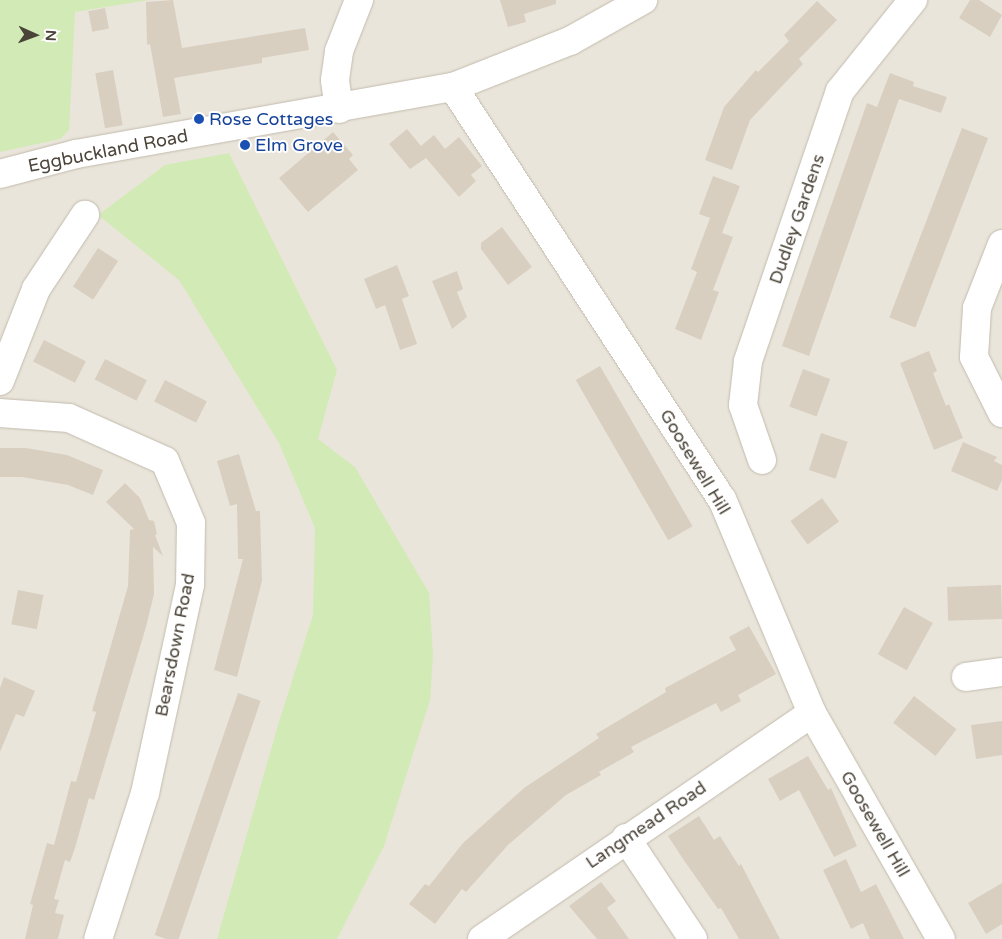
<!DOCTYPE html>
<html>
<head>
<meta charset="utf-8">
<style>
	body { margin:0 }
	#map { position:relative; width:1002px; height:939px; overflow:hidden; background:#f6f3ec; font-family:"Varela Round",sans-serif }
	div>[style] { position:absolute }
	.residential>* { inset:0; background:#eae5da; transform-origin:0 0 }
	.green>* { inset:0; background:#d2eab5 }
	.building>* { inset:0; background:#d8cfc1; transform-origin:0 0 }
	.roads { filter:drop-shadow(0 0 1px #c2bbae) drop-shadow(0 0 1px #c2bbae) }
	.minor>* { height:28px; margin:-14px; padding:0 14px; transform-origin:14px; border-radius:14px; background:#fff }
	.dots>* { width:14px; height:14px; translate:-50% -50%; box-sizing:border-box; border:2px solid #fff; border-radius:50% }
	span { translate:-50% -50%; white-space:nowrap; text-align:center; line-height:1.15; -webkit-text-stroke:4px #fff; paint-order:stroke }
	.transit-label { font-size:18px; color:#164399 }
	.left { translate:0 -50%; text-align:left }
	.street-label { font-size:18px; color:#4b4439 }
	.north { position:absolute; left:10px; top:10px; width:50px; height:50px; -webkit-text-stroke:4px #fff; paint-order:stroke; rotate:92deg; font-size:14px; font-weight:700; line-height:20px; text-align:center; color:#4b4439 }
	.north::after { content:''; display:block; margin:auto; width:18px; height:22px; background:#4b4439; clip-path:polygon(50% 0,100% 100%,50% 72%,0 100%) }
</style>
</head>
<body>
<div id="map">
	<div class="residential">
		<i style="left:0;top:0;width:1002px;height:939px"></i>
	</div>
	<div class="green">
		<i style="clip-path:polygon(0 0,149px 0,75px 12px,69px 130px,60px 139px,0 152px)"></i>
		<i style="clip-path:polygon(229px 153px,337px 370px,318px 439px,355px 467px,429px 593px,433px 655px,430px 700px,384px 846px,337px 939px,217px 939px,278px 725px,313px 615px,315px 528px,279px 443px,179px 280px,98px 215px,165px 165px)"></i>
	</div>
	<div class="building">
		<i style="clip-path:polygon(173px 0,182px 48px,305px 28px,309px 50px,262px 58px,262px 63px,174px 78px,181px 114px,163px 117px,150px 44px,147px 45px,146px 2px)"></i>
		<i style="clip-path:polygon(500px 0,556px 0,556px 4px,524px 14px,526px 22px,508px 27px)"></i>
		<i style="clip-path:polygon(970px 0,979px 0,1002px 15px,990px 37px,959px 18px)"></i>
		<i style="clip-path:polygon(817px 1px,837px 20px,799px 59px,803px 64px,750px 120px,732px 170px,705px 160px,724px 107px,756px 70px,758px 72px,789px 41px,784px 35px)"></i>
		<i style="left:105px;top:8px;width:21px;height:17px;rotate:79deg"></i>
		<i style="left:113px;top:70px;width:56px;height:18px;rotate:80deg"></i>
		<i style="clip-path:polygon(890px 73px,914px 82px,913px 86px,947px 97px,941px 113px,899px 99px,809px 356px,782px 346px,867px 103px,877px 107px)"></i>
		<i style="left:962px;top:128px;width:28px;height:203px;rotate:21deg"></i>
		<i style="clip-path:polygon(407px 129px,421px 146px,434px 135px,445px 149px,459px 137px,482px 166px,471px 175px,476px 181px,459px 197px,426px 158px,410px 169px,389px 144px)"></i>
		<i style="clip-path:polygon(333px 132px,353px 155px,349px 159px,358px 170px,308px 212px,279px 178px)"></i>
		<i style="clip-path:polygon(713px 176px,740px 186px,722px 233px,733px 237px,713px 290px,719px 292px,701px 340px,675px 329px,697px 272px,691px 269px,710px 218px,699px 214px)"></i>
		<i style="clip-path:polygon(502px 227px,532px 267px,508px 285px,481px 249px,481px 243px)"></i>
		<i style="left:98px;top:248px;width:24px;height:46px;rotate:33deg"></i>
		<i style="clip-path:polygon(397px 265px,409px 296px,402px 299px,417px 344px,400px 350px,385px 305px,376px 309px,364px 279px)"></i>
		<i style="clip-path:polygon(457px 271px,463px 289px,457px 292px,467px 317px,452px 329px,432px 281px)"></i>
		<i style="left:44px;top:340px;width:47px;height:24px;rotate:27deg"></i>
		<i style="clip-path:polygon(929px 351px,937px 371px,933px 373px,946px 406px,949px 404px,963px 438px,934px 450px,900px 363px)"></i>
		<i style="left:105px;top:359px;width:47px;height:23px;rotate:27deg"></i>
		<i style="left:600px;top:366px;width:185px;height:28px;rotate:60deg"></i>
		<i style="left:803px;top:369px;width:29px;height:40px;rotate:20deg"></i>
		<i style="left:165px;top:380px;width:47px;height:24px;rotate:27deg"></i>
		<i style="left:821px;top:433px;width:28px;height:39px;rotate:18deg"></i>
		<i style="clip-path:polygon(963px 442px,997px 457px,994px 461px,1002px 465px,1002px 480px,997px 491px,951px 471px)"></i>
		<i style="clip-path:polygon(0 448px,26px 448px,67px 455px,103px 470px,93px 495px,68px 485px,22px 477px,0 477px)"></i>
		<i style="clip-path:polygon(239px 454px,256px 511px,260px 511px,262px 581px,237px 677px,214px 670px,243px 559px,238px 559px,237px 504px,230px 506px,217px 461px)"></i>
		<i style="clip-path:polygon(125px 483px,140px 498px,149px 520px,154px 521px,157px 534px,155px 535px,163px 556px,153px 547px,154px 594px,146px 627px,94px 800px,89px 798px,75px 848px,70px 862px,65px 860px,54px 899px,59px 900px,55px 913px,64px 915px,58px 939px,25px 939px,33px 905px,30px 904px,47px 843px,54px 845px,71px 781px,76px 782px,96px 712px,92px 711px,128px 586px,130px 530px,134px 529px,106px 502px)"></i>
		<i style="left:822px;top:498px;width:29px;height:39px;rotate:54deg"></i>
		<i style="left:1001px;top:585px;width:34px;height:54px;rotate:88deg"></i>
		<i style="left:18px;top:590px;width:26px;height:35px;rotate:11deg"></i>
		<i style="left:904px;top:607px;width:33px;height:54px;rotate:29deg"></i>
		<i style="clip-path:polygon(749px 626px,776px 674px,738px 695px,741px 701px,721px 712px,716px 703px,631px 747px,634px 752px,599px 772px,601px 775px,566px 795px,508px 845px,466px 892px,462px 889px,435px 924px,409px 904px,425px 884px,429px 886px,463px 843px,524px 788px,599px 738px,596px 734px,666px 692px,665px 688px,736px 650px,729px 637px)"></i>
		<i style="clip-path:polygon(4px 677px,35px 691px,24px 717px,16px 714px,0 752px,0 688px)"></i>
		<i style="left:238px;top:693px;width:24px;height:256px;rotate:19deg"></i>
		<i style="left:914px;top:696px;width:54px;height:34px;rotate:38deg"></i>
		<i style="clip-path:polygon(1002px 721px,1002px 755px,976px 759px,971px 725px)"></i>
		<i style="clip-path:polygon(808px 756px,828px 790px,831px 788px,857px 846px,834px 857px,799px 790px,780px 801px,768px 779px)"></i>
		<i style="clip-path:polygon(699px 816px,714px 840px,720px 836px,739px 866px,741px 864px,780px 939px,739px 939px,721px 908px,718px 909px,681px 856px,668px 836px)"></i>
		<i style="clip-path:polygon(846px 859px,861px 892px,876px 884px,904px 939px,870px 939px,863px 923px,851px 929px,823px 870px)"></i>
		<i style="clip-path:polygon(601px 882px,616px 901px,607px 908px,629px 939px,597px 939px,569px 906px)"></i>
		<i style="clip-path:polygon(1002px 883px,1002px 924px,986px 934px,968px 903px)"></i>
	</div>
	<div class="roads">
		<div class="minor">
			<i style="left:453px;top:87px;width:492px;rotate:56.9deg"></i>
			<i style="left:722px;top:499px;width:232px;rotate:67.2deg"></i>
			<i style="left:812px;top:713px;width:260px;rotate:60.3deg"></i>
			<i style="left:339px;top:109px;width:29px;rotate:-98deg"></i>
			<i style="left:335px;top:80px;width:29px;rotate:-82deg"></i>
			<i style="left:339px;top:51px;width:55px;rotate:-68.6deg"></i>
			<i style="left:0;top:174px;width:79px;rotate:-14.7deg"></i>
			<i style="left:76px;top:154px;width:383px;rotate:-10.1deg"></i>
			<i style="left:453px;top:87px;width:126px;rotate:-21.5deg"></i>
			<i style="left:570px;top:41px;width:84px;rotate:-29.3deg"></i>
			<i style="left:1002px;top:244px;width:69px;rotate:111.3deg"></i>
			<i style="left:977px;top:308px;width:49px;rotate:93.5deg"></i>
			<i style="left:974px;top:357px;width:63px;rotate:63.4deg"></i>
			<i style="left:0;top:381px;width:99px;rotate:-68.6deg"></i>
			<i style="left:36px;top:289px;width:89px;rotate:-56.5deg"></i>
			<i style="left:0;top:413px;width:69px;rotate:4.1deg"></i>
			<i style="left:69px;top:418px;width:105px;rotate:24.1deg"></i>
			<i style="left:165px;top:461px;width:67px;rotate:67.2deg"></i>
			<i style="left:191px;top:523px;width:62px;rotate:90.9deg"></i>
			<i style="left:190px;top:585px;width:213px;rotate:102.2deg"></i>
			<i style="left:145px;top:793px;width:153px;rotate:107.8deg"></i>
			<i style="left:762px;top:460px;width:58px;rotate:-109.1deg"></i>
			<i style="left:743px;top:405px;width:44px;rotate:-83.5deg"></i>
			<i style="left:748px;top:361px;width:285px;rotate:-71.2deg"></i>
			<i style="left:840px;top:91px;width:117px;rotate:-51.3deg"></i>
			<i style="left:966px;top:677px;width:36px;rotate:-8deg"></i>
			<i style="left:626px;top:838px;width:121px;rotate:56.4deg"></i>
			<i style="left:482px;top:939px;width:400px;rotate:-34.4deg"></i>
		</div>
	</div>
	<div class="dots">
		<i style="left:199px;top:119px;background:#1a4fb4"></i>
		<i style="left:245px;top:145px;background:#1a4fb4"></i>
	</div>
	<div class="transit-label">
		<span class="left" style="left:209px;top:119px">Rose Cottages</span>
		<span class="left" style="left:255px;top:145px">Elm Grove</span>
	</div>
	<div class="street-label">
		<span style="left:108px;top:151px;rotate:-11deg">Eggbuckland Road</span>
		<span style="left:797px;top:219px;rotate:-71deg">Dudley Gardens</span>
		<span style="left:695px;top:462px;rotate:59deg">Goosewell Hill</span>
		<span style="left:175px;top:645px;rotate:-79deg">Bearsdown Road</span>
		<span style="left:875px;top:824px;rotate:60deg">Goosewell Hill</span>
		<span style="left:646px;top:825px;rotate:-34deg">Langmead Road</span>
	</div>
	<div class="north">N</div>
</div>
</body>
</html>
